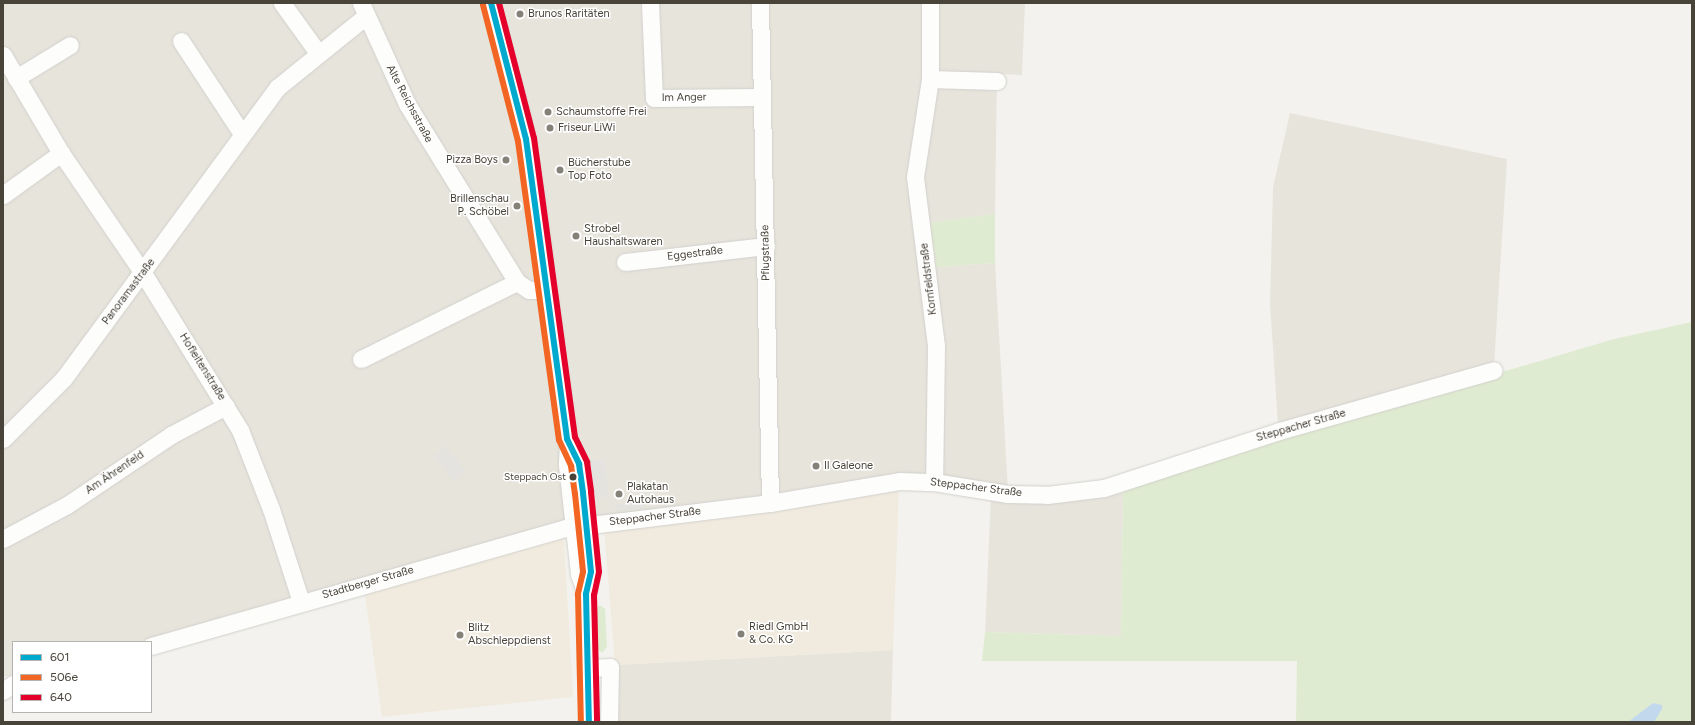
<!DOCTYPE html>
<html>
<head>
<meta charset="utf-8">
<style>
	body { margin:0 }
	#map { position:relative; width:1695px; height:725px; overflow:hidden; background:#f3f2ee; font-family:Figtree,sans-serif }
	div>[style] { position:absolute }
	.residential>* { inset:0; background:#e7e4dc }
	.commercial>* { inset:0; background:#f1ebdf }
	.green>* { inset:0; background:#dfebd0 }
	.parking>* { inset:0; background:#e5e3df; transform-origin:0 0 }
	.water>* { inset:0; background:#c2d9ed }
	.roads { filter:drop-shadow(0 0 1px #d1d0cc) drop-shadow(0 0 1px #d1d0cc) }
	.minor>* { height:17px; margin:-8.5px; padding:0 8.5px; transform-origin:8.5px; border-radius:8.5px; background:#fdfdfc }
	.bus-1>* { height:6px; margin:-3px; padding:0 3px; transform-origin:3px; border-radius:3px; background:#00a9ce }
	.bus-2>* { height:6px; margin:-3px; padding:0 3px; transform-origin:3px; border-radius:3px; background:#f26522 }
	.bus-3>* { height:6px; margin:-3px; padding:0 3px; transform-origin:3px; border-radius:3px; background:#e4002b }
	.dots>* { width:11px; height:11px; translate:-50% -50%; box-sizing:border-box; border:2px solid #fff; border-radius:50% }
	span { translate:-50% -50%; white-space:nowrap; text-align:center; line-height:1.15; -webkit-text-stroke:3px #fff; paint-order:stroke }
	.bus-label { font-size:10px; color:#49443a }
	.right { translate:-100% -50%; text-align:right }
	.poi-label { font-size:11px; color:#49443a }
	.left { translate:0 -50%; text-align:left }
	.street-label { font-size:11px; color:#49443a }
	.frame { position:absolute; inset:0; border:4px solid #49443a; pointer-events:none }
	.legend { position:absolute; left:12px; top:641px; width:140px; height:72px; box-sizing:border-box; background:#fff; border:1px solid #b6b4b0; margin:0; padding:5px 7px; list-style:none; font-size:12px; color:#49443a }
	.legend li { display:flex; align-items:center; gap:8px; height:20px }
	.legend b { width:20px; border:1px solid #b6b4b0 }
</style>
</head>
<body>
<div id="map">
	<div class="residential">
		<i style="clip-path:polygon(3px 3px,1025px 3px,1022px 75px,997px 74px,995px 214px,930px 223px,937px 267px,995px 263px,1008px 491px,1123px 489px,1121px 636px,985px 632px,991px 495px,909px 487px,558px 534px,307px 605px,142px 642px,13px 642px,13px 675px,3px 677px)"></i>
		<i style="clip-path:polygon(1290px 113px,1507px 159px,1494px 366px,1278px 426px,1270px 303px,1273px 187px)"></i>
		<i style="clip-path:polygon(893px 650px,891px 722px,614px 722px,615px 665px)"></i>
	</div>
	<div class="commercial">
		<i style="clip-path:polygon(899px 488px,893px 650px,615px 665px,604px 528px)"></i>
		<i style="clip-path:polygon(558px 534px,564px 538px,573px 697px,382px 717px,364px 588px)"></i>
	</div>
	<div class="green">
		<i style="clip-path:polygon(995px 214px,995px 263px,937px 267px,930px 223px)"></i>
		<i style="clip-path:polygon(1692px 322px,1692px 722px,1296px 722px,1297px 661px,982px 661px,985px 632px,1121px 636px,1123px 489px,1205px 460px,1614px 339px)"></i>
		<i style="clip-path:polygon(600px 605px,605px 609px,607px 647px,602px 653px,598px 649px,596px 609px)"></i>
	</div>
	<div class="parking">
		<i style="left:446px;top:446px;width:33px;height:16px;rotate:52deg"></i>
		<i style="left:605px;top:459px;width:38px;height:17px;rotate:85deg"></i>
		<i style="clip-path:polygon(644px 501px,645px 508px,615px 511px,615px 505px)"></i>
	</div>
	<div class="water">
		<i style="clip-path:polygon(1653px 703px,1662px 705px,1662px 709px,1654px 722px,1628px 722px)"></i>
	</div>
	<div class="roads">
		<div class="minor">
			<i style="left:282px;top:3px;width:62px;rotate:54.2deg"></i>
			<i style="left:361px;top:3px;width:111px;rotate:65.5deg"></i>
			<i style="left:407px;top:104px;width:209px;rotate:58.3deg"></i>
			<i style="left:517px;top:282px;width:14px;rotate:34deg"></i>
			<i style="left:529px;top:290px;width:18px"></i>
			<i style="left:491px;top:3px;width:122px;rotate:75.3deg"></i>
			<i style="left:522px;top:121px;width:75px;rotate:80deg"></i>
			<i style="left:535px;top:195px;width:250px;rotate:82.4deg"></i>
			<i style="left:568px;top:443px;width:22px;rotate:93deg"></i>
			<i style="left:567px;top:465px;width:110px;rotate:83.7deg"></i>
			<i style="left:579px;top:574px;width:21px;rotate:71deg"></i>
			<i style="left:650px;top:3px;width:95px;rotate:87.6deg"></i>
			<i style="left:654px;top:98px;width:108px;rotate:-0.5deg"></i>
			<i style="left:760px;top:3px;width:500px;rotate:88.85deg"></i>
			<i style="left:930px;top:3px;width:76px;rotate:90deg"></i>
			<i style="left:930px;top:79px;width:99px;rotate:98.7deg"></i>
			<i style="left:915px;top:177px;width:170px;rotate:82.9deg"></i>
			<i style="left:936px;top:346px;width:136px;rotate:90.8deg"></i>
			<i style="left:181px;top:41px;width:111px;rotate:56.7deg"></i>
			<i style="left:3px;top:55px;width:114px;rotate:59.4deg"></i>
			<i style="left:61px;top:153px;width:145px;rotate:55.7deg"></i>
			<i style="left:143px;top:273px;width:185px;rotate:58.3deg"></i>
			<i style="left:240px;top:430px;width:85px;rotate:68.6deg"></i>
			<i style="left:271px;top:509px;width:98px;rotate:72.1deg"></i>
			<i style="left:16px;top:78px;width:63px;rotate:-31.4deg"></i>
			<i style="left:930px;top:79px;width:67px;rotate:1.7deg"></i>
			<i style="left:3px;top:195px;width:72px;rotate:-35.9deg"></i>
			<i style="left:625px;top:262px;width:142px;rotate:-6.5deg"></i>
			<i style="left:361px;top:359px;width:174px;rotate:-26.3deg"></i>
			<i style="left:3px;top:439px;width:86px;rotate:-45deg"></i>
			<i style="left:64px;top:378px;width:361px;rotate:-53.7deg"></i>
			<i style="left:278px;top:87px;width:113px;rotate:-38.9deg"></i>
			<i style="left:568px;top:443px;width:24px;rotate:62deg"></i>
			<i style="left:579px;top:464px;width:109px;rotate:83.7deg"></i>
			<i style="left:591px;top:572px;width:23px;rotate:103deg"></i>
			<i style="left:586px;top:594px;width:128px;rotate:88.7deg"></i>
			<i style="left:3px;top:539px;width:72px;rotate:-28deg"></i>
			<i style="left:67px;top:505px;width:125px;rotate:-33.9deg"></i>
			<i style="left:171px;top:435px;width:62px;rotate:-27.8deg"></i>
			<i style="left:151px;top:646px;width:431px;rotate:-15.9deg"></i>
			<i style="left:566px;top:528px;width:206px;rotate:-7deg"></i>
			<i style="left:770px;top:503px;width:132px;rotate:-9.6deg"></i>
			<i style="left:900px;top:481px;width:34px;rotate:2deg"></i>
			<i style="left:934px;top:482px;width:75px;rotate:9.2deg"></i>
			<i style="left:1008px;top:494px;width:39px;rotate:1deg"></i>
			<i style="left:1047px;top:495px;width:57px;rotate:-7deg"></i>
			<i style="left:1104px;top:488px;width:184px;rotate:-18deg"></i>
			<i style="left:1279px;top:431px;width:223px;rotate:-15.8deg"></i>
			<i style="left:590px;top:668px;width:20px;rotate:-3deg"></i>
			<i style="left:610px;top:667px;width:55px;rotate:91deg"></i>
			<i style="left:3px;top:691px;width:12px;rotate:-35deg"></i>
		</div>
	</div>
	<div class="bus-1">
		<i style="left:491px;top:3px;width:140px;rotate:75.6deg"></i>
		<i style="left:526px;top:139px;width:303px;rotate:82.2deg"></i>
		<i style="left:567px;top:439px;width:28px;rotate:64deg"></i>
		<i style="left:579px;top:464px;width:29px;rotate:82deg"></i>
		<i style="left:583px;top:493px;width:79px;rotate:84.2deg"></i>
		<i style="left:591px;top:572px;width:23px;rotate:103deg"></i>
		<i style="left:586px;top:594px;width:128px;rotate:88.7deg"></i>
	</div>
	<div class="bus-2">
		<i style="left:483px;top:5px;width:140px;rotate:75.6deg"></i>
		<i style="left:518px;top:141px;width:302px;rotate:82.2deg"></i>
		<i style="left:559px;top:440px;width:29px;rotate:65deg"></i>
		<i style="left:571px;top:466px;width:28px;rotate:82deg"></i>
		<i style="left:575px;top:494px;width:78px;rotate:84.1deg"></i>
		<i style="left:583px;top:572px;width:23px;rotate:103deg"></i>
		<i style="left:578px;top:594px;width:128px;rotate:88.7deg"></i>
	</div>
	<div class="bus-3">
		<i style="left:499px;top:3px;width:139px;rotate:75.5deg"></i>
		<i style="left:534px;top:138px;width:302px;rotate:82.2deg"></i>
		<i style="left:575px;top:437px;width:28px;rotate:64deg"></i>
		<i style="left:587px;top:462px;width:30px;rotate:82deg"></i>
		<i style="left:591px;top:492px;width:80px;rotate:84.3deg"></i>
		<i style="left:599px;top:572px;width:24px;rotate:102deg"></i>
		<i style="left:594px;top:595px;width:127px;rotate:88.6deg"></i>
	</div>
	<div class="dots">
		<i style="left:520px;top:14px;background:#848179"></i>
		<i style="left:548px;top:112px;background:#848179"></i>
		<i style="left:550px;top:128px;background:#848179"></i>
		<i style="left:506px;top:160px;background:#848179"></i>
		<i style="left:560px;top:170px;background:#848179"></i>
		<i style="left:517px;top:206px;background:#848179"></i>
		<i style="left:576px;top:236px;background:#848179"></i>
		<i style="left:816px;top:466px;background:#848179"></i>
		<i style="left:573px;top:477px;background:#49443a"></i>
		<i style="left:619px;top:494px;background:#848179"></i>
		<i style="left:741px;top:634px;background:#848179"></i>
		<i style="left:460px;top:635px;background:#848179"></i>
	</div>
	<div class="bus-label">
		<span class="right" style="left:566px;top:477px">Steppach Ost</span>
	</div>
	<div class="poi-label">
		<span class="left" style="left:528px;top:14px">Brunos Raritäten</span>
		<span class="left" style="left:556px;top:112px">Schaumstoffe Frei</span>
		<span class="left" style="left:558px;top:128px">Friseur LiWi</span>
		<span class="right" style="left:498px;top:160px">Pizza Boys</span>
		<span class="left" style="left:568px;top:170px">Bücherstube<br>Top Foto</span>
		<span class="right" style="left:509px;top:206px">Brillenschau<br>P. Schöbel</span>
		<span class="left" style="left:584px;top:236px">Strobel<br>Haushaltswaren</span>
		<span class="left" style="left:824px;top:466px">Il Galeone</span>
		<span class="left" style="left:627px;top:494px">Plakatan<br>Autohaus</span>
		<span class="left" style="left:749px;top:634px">Riedl GmbH<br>&amp; Co. KG</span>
		<span class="left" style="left:468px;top:635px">Blitz<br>Abschleppdienst</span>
	</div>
	<div class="street-label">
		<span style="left:684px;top:98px;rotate:-1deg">Im Anger</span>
		<span style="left:409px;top:104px;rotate:62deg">Alte Reichsstraße</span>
		<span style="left:766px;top:253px;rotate:-91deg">Pflugstraße</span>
		<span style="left:695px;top:254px;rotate:-7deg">Eggestraße</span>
		<span style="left:929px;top:279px;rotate:-97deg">Kornfeldstraße</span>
		<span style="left:129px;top:292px;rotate:-53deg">Panoramastraße</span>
		<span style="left:202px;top:367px;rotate:58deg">Hofleitenstraße</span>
		<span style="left:1301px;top:426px;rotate:-16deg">Steppacher Straße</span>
		<span style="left:115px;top:473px;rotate:-34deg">Am Ährenfeld</span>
		<span style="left:976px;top:488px;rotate:7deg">Steppacher Straße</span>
		<span style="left:655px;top:517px;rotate:-7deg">Steppacher Straße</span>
		<span style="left:368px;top:583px;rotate:-16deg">Stadtberger Straße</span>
	</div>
	<div class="frame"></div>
	<ul class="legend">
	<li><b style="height:5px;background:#00a9ce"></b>601</li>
	<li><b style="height:5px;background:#f26522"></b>506e</li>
	<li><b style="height:5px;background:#e4002b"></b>640</li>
	</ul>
</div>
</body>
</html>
